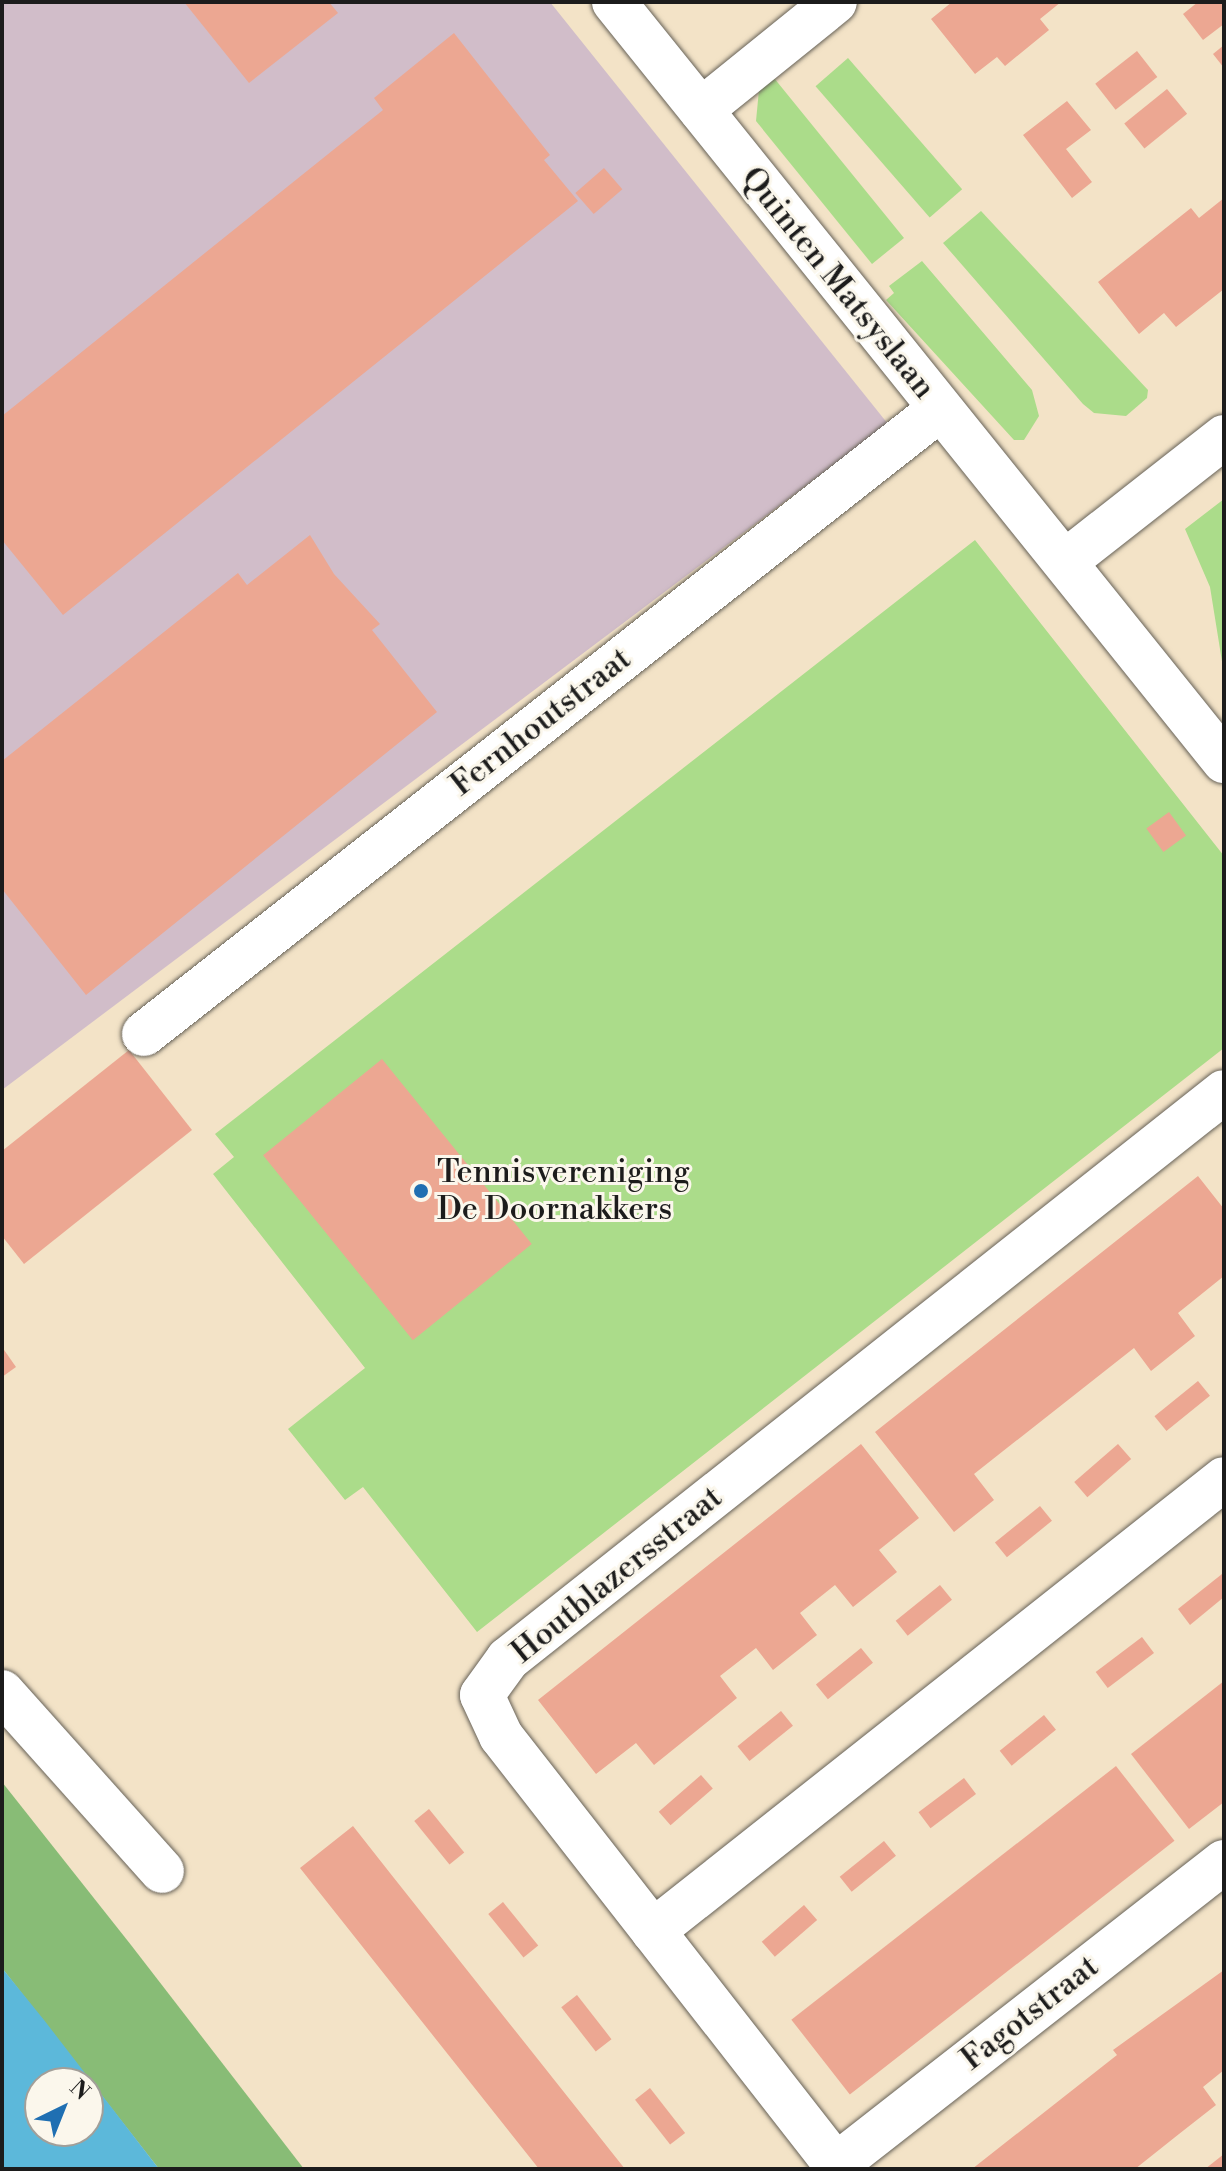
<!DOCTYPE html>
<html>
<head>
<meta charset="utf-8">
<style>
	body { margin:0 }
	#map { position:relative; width:1226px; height:2171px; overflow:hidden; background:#f3e3c7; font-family:"Libre Bodoni",serif }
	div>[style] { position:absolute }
	.industrial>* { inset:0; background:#d1bdc9 }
	.green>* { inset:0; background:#abdc8a; transform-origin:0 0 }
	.forest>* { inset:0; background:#88bc76 }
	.water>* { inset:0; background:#5cb8da }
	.building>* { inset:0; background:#eca792; transform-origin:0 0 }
	.roads { filter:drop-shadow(0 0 2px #676258) drop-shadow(0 0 2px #676258) }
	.minor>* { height:44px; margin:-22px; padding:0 22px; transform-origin:22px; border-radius:22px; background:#fff }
	.dots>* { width:22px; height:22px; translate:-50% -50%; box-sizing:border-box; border:4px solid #fbf7ec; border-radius:50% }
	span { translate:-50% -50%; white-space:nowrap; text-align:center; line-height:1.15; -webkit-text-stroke:6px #fbf7ec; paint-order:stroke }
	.street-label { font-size:32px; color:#1c1c1c }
	.poi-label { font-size:32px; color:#1c1c1c }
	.left { translate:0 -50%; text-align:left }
	.frame { position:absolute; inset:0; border:4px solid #1c1c1c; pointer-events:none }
	.north { position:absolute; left:24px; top:2067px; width:80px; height:80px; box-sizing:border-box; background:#fbf7ec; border:2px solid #a29f99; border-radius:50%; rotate:43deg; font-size:22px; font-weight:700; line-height:32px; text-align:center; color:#1c1c1c }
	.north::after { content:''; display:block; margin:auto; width:28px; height:36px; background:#1f6fb2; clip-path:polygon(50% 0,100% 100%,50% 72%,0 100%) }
</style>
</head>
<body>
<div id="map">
	<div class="industrial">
		<i style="clip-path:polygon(2px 2px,550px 2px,888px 424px,2px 1090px)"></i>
	</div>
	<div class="green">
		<i style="left:848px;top:58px;width:174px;height:43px;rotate:49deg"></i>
		<i style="clip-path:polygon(774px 78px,904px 238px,872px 264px,756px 121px,759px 90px)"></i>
		<i style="clip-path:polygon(981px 211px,1148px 390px,1147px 398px,1126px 416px,1094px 413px,1083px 404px,943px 243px)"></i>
		<i style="clip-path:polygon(922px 261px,1032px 390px,1039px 416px,1024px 440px,1014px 440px,886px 300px,894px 293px,889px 286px)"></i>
		<i style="clip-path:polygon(1224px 499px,1224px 674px,1210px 587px,1185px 529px)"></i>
		<i style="clip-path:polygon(975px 540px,1224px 856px,1224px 1048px,477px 1632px,363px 1487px,345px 1500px,288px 1429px,365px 1368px,213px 1174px,234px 1157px,215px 1134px)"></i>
	</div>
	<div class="forest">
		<i style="clip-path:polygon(2px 1782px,131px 1945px,304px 2169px,159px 2169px,2px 1968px)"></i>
	</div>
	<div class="water">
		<i style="clip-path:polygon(evenodd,2px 1968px,44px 2020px,159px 2169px,2px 2169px,2px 1968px,40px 2083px,88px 2083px,88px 2131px,40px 2131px,40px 2083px)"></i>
	</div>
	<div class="building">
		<i style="clip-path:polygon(184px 2px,329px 2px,338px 13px,249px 83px)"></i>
		<i style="clip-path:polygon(952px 2px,1061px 2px,1040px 19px,1049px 30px,1005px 66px,997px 57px,975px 74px,931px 19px)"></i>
		<i style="clip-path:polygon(1198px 2px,1224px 2px,1224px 24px,1203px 40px,1183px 14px)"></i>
		<i style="clip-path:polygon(454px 33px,550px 155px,544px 160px,578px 201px,63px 615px,2px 540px,2px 416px,383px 110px,374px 98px)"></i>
		<i style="clip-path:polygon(1224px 45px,1224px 68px,1213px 54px)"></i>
		<i style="left:1137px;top:51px;width:33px;height:53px;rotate:52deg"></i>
		<i style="left:1167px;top:89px;width:32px;height:55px;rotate:51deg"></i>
		<i style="clip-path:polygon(1067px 101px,1091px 130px,1066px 149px,1092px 182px,1072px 198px,1023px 135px)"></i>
		<i style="left:604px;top:168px;width:28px;height:38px;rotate:49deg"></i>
		<i style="clip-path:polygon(1224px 198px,1224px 289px,1176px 327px,1164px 313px,1139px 334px,1098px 282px,1191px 208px,1199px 218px)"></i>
		<i style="clip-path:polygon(310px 535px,334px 574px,380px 624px,372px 630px,437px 712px,86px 995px,2px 889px,2px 761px,238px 573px,247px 585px)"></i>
		<i style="left:1169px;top:812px;width:29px;height:28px;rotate:54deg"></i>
		<i style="clip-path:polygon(129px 1050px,192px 1130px,24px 1264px,2px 1236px,2px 1151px)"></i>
		<i style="left:382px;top:1059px;width:238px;height:153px;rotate:51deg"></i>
		<i style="clip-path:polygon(1198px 1176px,1224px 1209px,1224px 1276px,1178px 1313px,1195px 1336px,1151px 1371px,1134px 1348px,974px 1474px,994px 1500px,954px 1532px,875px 1432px)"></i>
		<i style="clip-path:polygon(2px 1347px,16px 1367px,2px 1377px)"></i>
		<i style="left:1198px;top:1381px;width:19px;height:56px;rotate:51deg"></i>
		<i style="clip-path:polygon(861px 1444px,919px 1518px,879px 1550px,897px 1572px,853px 1607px,835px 1585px,800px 1613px,817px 1635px,773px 1670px,756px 1648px,720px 1676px,737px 1698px,654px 1765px,636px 1743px,596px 1774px,538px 1700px)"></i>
		<i style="left:1118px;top:1444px;width:20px;height:58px;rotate:49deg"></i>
		<i style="left:1040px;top:1506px;width:19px;height:58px;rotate:51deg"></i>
		<i style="clip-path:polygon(1222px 1574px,1224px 1597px,1190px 1625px,1178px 1609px)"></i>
		<i style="left:940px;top:1585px;width:19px;height:57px;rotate:51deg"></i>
		<i style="left:1142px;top:1637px;width:20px;height:58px;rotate:53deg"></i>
		<i style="left:861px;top:1648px;width:19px;height:58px;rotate:51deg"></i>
		<i style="clip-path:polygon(1224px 1681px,1224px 1802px,1189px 1829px,1131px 1754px)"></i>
		<i style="left:781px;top:1711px;width:19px;height:56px;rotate:51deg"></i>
		<i style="left:1044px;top:1715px;width:19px;height:57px;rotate:51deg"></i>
		<i style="left:1116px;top:1766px;width:95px;height:412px;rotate:52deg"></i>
		<i style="left:701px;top:1775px;width:18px;height:56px;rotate:49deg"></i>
		<i style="left:964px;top:1778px;width:20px;height:57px;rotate:53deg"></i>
		<i style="left:429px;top:1809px;width:56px;height:19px;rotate:51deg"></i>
		<i style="clip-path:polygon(353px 1826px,390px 1873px,625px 2169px,539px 2169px,300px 1868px)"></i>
		<i style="left:884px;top:1841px;width:19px;height:57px;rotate:51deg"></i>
		<i style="left:503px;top:1902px;width:56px;height:19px;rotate:51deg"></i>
		<i style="left:804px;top:1905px;width:20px;height:56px;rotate:49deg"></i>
		<i style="clip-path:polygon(1224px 1970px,1224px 2070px,1203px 2087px,1216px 2105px,1179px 2134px,1135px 2169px,972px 2169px,1117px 2055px,1113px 2050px)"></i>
		<i style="left:577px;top:1995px;width:56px;height:20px;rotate:52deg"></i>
		<i style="left:650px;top:2088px;width:57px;height:19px;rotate:52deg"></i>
		<i style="clip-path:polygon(1224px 2154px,1224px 2169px,1205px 2169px)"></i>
	</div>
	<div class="roads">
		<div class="minor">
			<i style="left:614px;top:2px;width:974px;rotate:51.21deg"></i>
			<i style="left:701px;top:110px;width:172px;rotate:-38.9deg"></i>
			<i style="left:1066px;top:561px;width:201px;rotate:-38.1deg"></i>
			<i style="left:144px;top:1034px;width:1011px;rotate:-38.13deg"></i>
			<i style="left:2px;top:1692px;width:240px;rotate:48.2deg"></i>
			<i style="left:653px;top:1931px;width:728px;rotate:-38.36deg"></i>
			<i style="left:836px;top:2165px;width:492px;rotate:-38deg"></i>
			<i style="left:839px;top:2169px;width:549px;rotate:-127.98deg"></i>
			<i style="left:501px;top:1736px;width:45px;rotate:-114.9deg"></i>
			<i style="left:482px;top:1695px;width:44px;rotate:-54.2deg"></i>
			<i style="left:508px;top:1659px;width:913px;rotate:-38.38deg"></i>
		</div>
	</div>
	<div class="dots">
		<i style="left:421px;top:1191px;background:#1f6fb2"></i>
	</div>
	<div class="street-label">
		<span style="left:838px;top:283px;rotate:51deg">Quinten Matsyslaan</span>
		<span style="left:541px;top:722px;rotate:-38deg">Fernhoutstraat</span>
		<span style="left:617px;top:1575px;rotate:-39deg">Houtblazersstraat</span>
		<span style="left:1030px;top:2013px;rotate:-38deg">Fagotstraat</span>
	</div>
	<div class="poi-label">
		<span class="left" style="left:437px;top:1191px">Tennisvereniging<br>De Doornakkers</span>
	</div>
	<div class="frame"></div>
	<div class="north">N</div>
</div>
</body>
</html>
